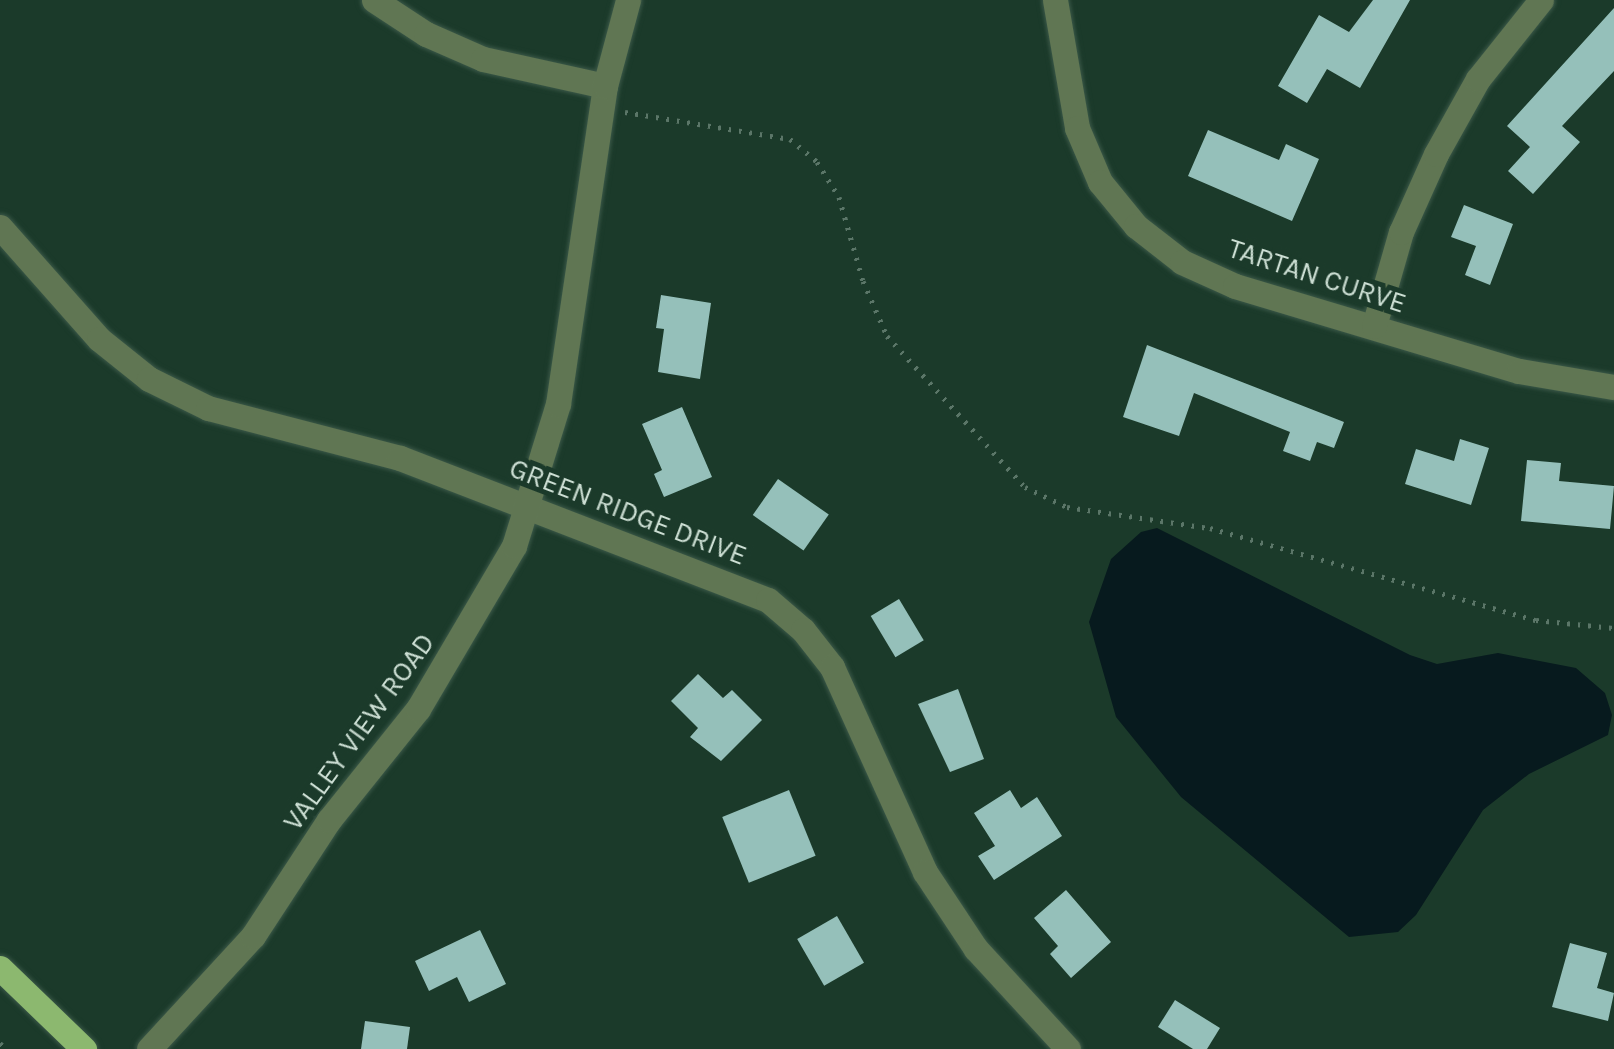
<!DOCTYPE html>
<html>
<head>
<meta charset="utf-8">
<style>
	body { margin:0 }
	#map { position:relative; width:1614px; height:1049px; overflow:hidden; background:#1b3a2a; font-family:Karla,sans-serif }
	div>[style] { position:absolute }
	.water>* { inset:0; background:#071a1e }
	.building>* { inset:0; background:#95c0ba; transform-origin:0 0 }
	.path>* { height:5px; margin-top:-2.5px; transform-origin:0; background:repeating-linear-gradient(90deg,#5b7668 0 2.5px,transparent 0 10.5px) }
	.roads { filter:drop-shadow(0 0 2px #3b5848) drop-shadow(0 0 2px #3b5848) }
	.minor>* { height:25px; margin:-12.5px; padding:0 12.5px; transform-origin:12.5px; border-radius:12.5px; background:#607653 }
	.major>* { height:25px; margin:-12.5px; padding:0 12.5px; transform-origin:12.5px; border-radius:12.5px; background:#8cb86f }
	span { translate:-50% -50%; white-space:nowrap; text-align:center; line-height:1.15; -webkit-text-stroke:10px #1b3a2a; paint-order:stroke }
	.street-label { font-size:28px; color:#ccded3 }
</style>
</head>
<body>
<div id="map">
	<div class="water">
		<i style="clip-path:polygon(1157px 528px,1410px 655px,1437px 664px,1498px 653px,1576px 668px,1605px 693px,1612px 715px,1608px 735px,1529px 774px,1483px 810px,1416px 915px,1398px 932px,1349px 937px,1181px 797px,1116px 717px,1089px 622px,1111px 559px,1141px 532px)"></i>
	</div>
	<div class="building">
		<i style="clip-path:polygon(1373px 0,1410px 0,1360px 88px,1327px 69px,1307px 103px,1278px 86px,1319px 15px,1349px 32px)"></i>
		<i style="clip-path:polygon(1614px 8px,1614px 71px,1562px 126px,1580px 142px,1533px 194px,1508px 171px,1530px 147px,1507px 126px)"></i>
		<i style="clip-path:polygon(1208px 130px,1279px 160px,1286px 144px,1319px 159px,1292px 221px,1188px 176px)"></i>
		<i style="clip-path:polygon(1464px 205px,1513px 224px,1490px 285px,1465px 275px,1476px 246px,1451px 237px)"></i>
		<i style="clip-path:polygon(661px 295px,711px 303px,700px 379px,658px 372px,664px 329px,656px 328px)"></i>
		<i style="clip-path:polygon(1147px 345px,1344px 422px,1334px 448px,1317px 442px,1310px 461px,1283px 451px,1290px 432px,1194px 393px,1179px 436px,1123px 417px)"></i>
		<i style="clip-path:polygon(682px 407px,712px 477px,664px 497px,654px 474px,662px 470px,642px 424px)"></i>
		<i style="clip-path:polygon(1460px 439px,1489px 448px,1471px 505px,1405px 484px,1416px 449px,1454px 461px)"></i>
		<i style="clip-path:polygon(1527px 460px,1561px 463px,1559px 481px,1614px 486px,1610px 529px,1521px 521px)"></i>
		<i style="left:778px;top:479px;width:62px;height:44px;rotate:35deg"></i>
		<i style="left:899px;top:599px;width:48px;height:33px;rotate:59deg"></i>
		<i style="clip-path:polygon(698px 674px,723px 698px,732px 690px,762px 720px,721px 761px,690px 737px,698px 728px,671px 701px)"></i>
		<i style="clip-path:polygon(958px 689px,984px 759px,950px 772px,918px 704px)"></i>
		<i style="left:789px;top:790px;width:71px;height:72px;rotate:68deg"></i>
		<i style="clip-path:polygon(1010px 790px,1021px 808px,1037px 797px,1062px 836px,994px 880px,978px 856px,995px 846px,974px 813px)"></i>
		<i style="clip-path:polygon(1066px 890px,1111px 942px,1071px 978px,1050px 954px,1058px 946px,1034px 918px)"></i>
		<i style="left:837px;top:916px;width:54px;height:46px;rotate:60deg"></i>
		<i style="clip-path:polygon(480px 930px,506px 984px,469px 1002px,457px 977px,429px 991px,415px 961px)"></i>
		<i style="clip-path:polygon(1570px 943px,1607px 953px,1597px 988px,1614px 993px,1608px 1021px,1552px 1007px)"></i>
		<i style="clip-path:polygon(1175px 1000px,1220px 1028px,1207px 1049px,1193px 1049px,1158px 1027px)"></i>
		<i style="clip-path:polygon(365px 1021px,410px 1027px,407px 1049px,361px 1049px)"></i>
	</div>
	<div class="path">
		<i style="left:625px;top:112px;width:167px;rotate:9.3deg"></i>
		<i style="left:790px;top:139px;width:35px;rotate:40deg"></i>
		<i style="left:817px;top:162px;width:41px;rotate:57.8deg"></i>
		<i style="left:839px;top:197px;width:87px;rotate:74.1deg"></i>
		<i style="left:863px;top:281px;width:60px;rotate:66.4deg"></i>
		<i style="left:887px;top:336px;width:205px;rotate:47.6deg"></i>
		<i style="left:1025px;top:487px;width:47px;rotate:25.5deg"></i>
		<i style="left:1067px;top:507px;width:145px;rotate:8.4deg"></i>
		<i style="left:1210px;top:528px;width:339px;rotate:15.8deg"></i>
		<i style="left:1536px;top:620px;width:78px;rotate:5.9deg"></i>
		<i style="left:0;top:1043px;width:8px;rotate:45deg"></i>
	</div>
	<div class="roads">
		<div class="minor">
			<i style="left:374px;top:0;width:62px;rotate:33.2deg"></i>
			<i style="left:426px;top:34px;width:62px;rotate:23.7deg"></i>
			<i style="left:483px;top:59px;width:125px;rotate:12.5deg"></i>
			<i style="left:1055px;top:0;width:130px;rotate:80.2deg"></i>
			<i style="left:1077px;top:128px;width:59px;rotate:66.9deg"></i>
			<i style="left:1100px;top:182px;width:57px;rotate:50.7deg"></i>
			<i style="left:1136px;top:226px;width:58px;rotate:38deg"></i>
			<i style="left:1182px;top:262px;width:58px;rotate:24.4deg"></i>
			<i style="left:1235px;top:286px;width:296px;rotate:16.7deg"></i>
			<i style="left:1519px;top:371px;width:96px;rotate:9.6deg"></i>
			<i style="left:0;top:227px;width:149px;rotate:48.5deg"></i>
			<i style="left:99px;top:339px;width:64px;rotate:38.7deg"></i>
			<i style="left:149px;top:379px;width:66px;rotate:26.2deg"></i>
			<i style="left:208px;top:408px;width:198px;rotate:14.6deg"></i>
			<i style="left:400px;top:458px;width:394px;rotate:21.1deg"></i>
			<i style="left:768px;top:600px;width:46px;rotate:40.6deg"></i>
			<i style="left:803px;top:630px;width:47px;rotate:51.9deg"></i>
			<i style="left:832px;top:667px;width:225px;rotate:65.6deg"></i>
			<i style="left:925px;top:872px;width:92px;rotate:56.5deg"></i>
			<i style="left:976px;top:949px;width:136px;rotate:47.4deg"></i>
			<i style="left:1374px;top:326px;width:98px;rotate:-74deg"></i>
			<i style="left:1401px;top:232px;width:85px;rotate:-65.8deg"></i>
			<i style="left:1436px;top:154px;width:86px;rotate:-60.8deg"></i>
			<i style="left:1478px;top:79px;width:101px;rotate:-51.4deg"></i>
			<i style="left:149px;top:1049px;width:154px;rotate:-47.4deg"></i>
			<i style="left:253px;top:936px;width:139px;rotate:-56.8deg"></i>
			<i style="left:329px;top:820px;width:142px;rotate:-51.3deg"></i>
			<i style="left:418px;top:709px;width:189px;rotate:-59.5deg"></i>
			<i style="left:514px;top:546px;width:149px;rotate:-72.8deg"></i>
			<i style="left:558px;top:404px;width:321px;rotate:-81.6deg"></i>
			<i style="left:605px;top:86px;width:89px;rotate:-75deg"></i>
		</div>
		<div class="major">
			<i style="left:0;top:968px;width:117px;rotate:44deg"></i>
		</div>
	</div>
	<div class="street-label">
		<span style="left:1317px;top:276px;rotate:18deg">TARTAN CURVE</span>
		<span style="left:628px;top:512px;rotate:21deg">GREEN RIDGE DRIVE</span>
		<span style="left:359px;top:732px;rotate:-54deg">VALLEY VIEW ROAD</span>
	</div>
</div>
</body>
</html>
